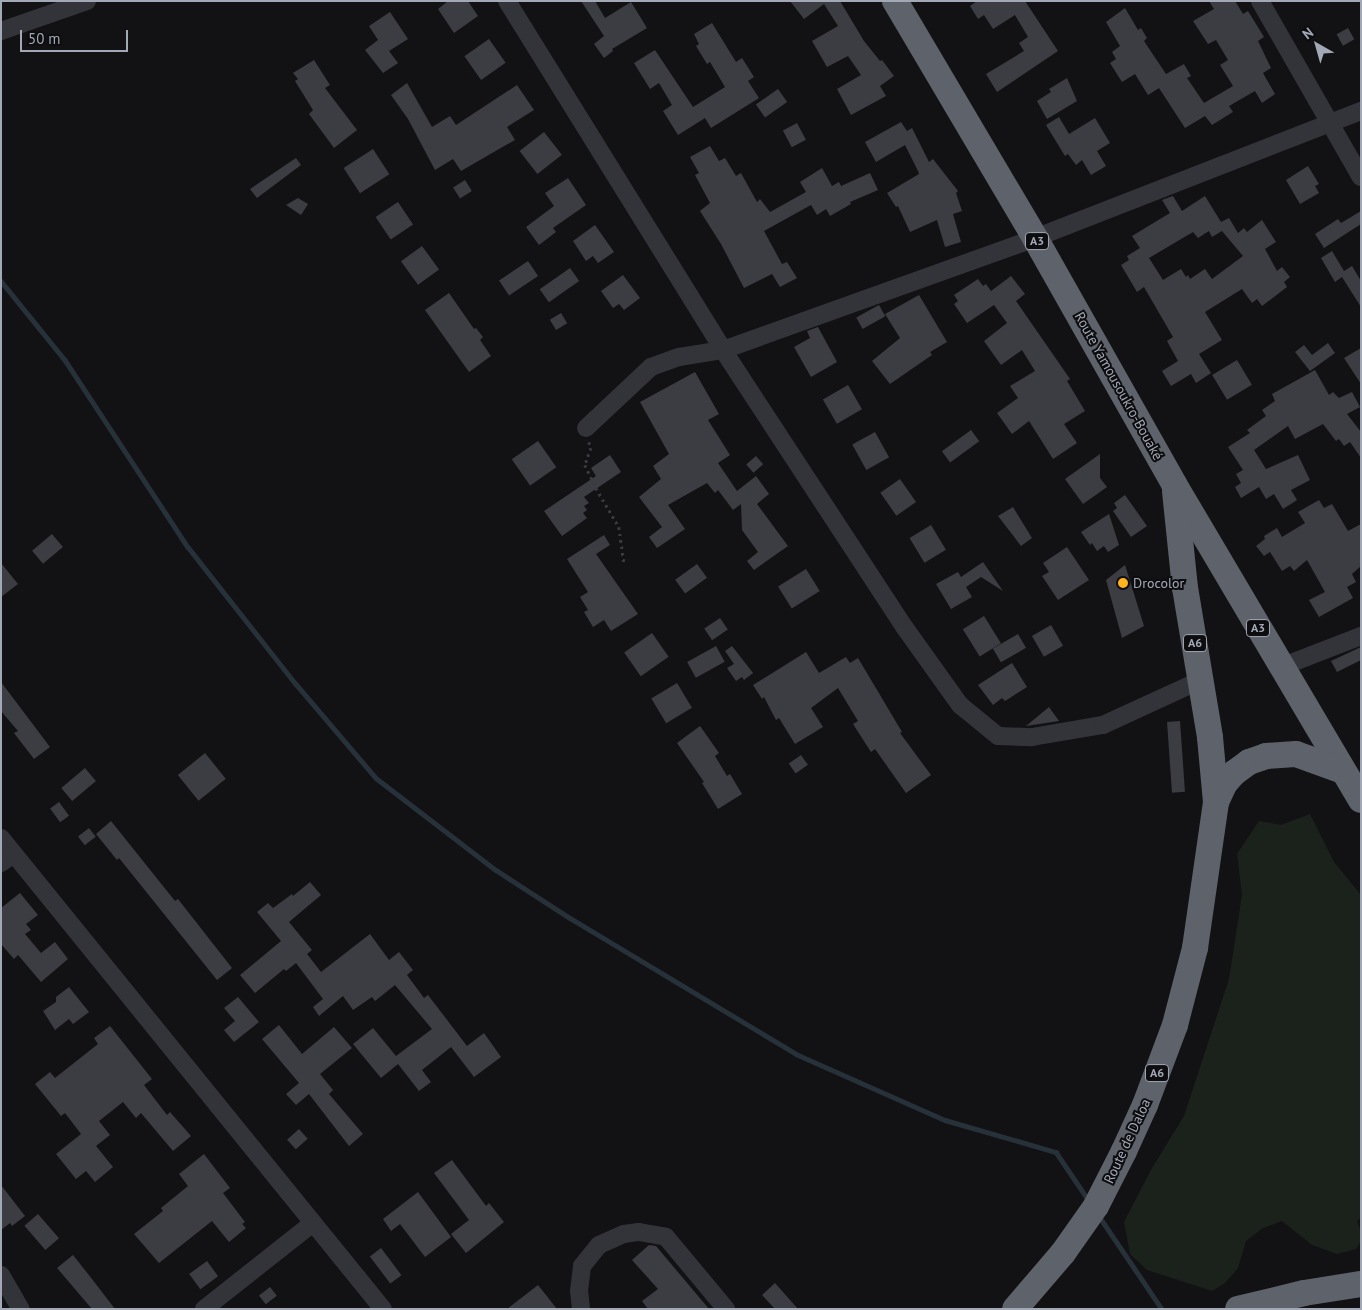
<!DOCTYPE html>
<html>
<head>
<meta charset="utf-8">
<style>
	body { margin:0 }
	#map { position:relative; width:1362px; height:1310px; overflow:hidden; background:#121214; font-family:"PT Sans",sans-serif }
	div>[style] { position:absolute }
	.green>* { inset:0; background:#1a221b }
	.stream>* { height:4.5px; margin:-2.25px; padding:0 2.25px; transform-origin:2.25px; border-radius:2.25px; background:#273139 }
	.building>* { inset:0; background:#3c3d42; transform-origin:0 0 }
	.path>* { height:2.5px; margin-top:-1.25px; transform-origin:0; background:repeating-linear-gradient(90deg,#393b41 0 2.5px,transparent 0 6.5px) }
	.minor>* { height:18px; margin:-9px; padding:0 9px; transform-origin:9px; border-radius:9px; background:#33343a }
	.highway>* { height:26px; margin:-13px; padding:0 13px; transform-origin:13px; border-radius:13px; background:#5e626b }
	.dots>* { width:14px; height:14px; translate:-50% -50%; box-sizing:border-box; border:2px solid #0d0d0f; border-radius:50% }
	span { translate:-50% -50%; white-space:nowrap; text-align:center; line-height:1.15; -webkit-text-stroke:4px #0d0d0f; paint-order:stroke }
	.shield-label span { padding:1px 4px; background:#0d0d0f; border:1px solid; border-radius:4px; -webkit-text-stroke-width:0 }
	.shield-label { font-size:12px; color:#a2a8b6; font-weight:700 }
	.street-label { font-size:14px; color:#a2a8b6 }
	.poi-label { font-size:14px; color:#a2a8b6 }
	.left { translate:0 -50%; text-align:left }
	.frame { position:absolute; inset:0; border:2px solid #a2a8b6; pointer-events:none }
	.north { position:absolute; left:1292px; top:20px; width:50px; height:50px; -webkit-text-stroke:4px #0d0d0f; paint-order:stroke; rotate:322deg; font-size:14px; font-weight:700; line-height:20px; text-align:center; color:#a2a8b6 }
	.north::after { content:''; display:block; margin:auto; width:18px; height:22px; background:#a2a8b6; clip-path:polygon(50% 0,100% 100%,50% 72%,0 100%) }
	.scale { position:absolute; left:20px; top:30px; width:108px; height:22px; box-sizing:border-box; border:2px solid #a2a8b6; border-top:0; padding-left:6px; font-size:15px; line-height:18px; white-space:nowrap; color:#a2a8b6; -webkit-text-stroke:4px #0d0d0f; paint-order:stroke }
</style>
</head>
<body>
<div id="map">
	<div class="green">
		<i style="clip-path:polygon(1310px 814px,1334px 862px,1361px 895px,1361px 1217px,1357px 1221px,1361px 1232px,1361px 1241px,1356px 1249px,1337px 1254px,1312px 1245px,1282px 1221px,1263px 1228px,1246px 1241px,1238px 1268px,1225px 1283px,1212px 1291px,1147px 1270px,1130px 1254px,1124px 1222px,1152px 1168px,1184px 1116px,1229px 979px,1242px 895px,1237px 854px,1259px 821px,1281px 825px)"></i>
	</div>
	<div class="stream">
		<i style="left:1px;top:281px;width:102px;rotate:51deg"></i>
		<i style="left:65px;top:360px;width:224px;rotate:56.7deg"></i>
		<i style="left:188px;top:547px;width:174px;rotate:51.8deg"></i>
		<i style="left:296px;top:684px;width:123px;rotate:49.6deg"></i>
		<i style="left:376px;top:778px;width:151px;rotate:37.5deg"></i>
		<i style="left:496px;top:870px;width:88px;rotate:33deg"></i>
		<i style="left:570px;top:918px;width:264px;rotate:31deg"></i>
		<i style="left:796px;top:1054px;width:163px;rotate:23.9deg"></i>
		<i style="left:945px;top:1120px;width:116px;rotate:16.1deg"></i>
		<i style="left:1056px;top:1152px;width:59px;rotate:56deg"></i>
		<i style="left:1099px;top:1216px;width:112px;rotate:55.9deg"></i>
	</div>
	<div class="building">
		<i style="clip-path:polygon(448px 1px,468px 1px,478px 16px,454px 33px,438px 9px)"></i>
		<i style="clip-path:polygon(581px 1px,595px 1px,605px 18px,631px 2px,647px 28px,612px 49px,613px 51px,604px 58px,594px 44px,604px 36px)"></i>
		<i style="clip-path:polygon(790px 1px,840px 1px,864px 41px,880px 61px,882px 60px,894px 76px,880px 86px,886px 96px,851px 115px,837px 89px,861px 75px,848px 56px,827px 67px,812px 41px,838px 26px,824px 4px,804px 19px)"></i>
		<i style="clip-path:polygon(977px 1px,1025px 1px,1058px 51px,997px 92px,986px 74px,1024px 51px,1019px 43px,1028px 37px,1015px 15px,993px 29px,984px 15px,978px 19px,970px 6px)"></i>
		<i style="clip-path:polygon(1209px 1px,1235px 1px,1243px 14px,1248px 11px,1264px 37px,1258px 41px,1271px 68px,1263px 73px,1275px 94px,1262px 103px,1255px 91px,1229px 106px,1233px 112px,1212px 125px,1205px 116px,1185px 128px,1159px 88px,1148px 95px,1135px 74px,1122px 82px,1110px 63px,1116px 59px,1112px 52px,1120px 46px,1106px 22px,1125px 8px,1138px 30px,1141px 28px,1147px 38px,1144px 41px,1166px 74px,1184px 64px,1191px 76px,1187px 78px,1204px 103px,1233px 86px,1220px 65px,1228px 60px,1216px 40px,1208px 44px,1193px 21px,1214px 9px)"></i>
		<i style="clip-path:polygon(390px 12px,408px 39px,389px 51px,398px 63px,383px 73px,365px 50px,378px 40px,369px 26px)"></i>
		<i style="clip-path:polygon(712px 23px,736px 62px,742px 58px,754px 77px,748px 81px,759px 98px,711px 128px,705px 118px,678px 135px,663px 111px,672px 105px,659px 83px,650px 89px,634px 63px,655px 50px,693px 107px,725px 87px,710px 62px,707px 64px,696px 46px,699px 44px,694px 34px)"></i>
		<i style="left:1348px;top:28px;width:13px;height:13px;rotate:61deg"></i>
		<i style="left:489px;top:39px;width:29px;height:30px;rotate:55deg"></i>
		<i style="clip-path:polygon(314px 60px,330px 85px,325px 88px,357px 130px,334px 148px,309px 114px,313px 110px,295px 81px,298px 79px,293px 73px)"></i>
		<i style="clip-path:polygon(1067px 78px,1077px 101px,1047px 119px,1037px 101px,1051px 92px,1049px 89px)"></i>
		<i style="clip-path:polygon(407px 83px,432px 127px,450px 116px,456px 125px,517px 85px,534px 110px,507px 127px,515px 140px,499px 149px,461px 171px,453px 159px,435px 170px,408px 119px,391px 95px)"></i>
		<i style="left:778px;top:89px;width:16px;height:27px;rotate:55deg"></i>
		<i style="clip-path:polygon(1059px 117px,1069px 134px,1095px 118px,1110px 143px,1097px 151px,1106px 166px,1091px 175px,1082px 160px,1076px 165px,1068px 154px,1065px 156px,1046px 125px)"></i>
		<i style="clip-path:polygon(901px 122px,907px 131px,912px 128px,929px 162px,933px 159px,958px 191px,956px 193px,962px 211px,953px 214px,961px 242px,945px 247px,937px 220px,910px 232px,898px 206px,896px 207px,887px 193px,919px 174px,918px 171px,905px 145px,876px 162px,865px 142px)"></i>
		<i style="left:797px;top:123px;width:19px;height:16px;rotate:62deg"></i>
		<i style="left:544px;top:132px;width:29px;height:31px;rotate:52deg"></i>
		<i style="clip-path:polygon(710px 146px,719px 161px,725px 158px,736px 176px,741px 173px,757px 202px,760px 199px,770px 212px,806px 192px,800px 182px,822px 168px,832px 186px,839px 182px,841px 186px,870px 173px,878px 190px,850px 202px,851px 204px,830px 216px,826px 209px,817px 215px,811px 205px,764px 231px,782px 264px,787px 262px,797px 278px,780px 287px,772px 274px,744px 288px,721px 244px,700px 211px,710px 203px,695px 175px,699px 173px,690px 157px)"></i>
		<i style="left:373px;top:149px;width:30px;height:35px;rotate:57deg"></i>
		<i style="clip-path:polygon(296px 158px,301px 165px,257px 198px,250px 189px)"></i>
		<i style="clip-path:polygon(1308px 166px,1319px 184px,1315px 186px,1319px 193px,1300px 204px,1286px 180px)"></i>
		<i style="clip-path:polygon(568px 178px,586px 205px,553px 228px,556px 232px,539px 245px,526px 227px,554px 206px,545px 193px)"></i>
		<i style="left:465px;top:180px;width:13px;height:14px;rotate:58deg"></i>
		<i style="clip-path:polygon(evenodd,1173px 196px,1182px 211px,1205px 196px,1221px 222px,1229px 218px,1238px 233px,1244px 228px,1247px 232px,1262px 220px,1276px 242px,1265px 249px,1277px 271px,1282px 267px,1290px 277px,1284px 282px,1287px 287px,1262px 306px,1257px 299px,1252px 303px,1242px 289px,1205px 312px,1222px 340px,1199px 354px,1211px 373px,1196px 383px,1191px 374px,1171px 386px,1162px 371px,1178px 361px,1167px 341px,1173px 337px,1144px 287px,1137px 292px,1121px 265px,1129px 260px,1127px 256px,1140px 248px,1132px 236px,1170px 213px,1162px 200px,1173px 196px,1209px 231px,1212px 237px,1222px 231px,1243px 256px,1212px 279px,1205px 269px,1190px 279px,1188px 275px,1186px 277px,1181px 269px,1163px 280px,1149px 258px,1193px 232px,1198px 238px,1209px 231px)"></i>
		<i style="clip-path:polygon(298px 198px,308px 204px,301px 215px,286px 205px)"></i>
		<i style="left:398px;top:202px;width:27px;height:27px;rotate:56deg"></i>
		<i style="clip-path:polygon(1361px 211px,1361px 224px,1324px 248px,1315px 234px,1338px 219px,1341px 223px)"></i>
		<i style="clip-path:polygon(595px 225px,614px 252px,598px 263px,593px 256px,586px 261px,573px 241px)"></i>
		<i style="left:422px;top:246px;width:29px;height:26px;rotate:54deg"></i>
		<i style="clip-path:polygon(1332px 251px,1344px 271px,1352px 266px,1361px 281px,1361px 307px,1342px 277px,1335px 282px,1321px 258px)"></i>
		<i style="left:528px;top:261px;width:18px;height:35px;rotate:56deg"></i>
		<i style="left:570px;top:268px;width:16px;height:37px;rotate:55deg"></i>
		<i style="clip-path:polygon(623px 275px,640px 298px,624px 310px,619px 304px,613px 308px,601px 291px)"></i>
		<i style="clip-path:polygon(1011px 276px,1025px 294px,1016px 301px,1070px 379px,1067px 381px,1085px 411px,1064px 424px,1077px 443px,1053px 459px,1029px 421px,1012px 434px,997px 413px,1018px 398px,1010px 386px,1035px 371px,1022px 350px,1001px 365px,984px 341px,1007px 323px,994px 305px,967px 323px,954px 304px,958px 301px,954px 295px,978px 279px,983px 286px,986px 284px,991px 291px)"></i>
		<i style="clip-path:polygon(449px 293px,474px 329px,476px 328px,483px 337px,480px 340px,491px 356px,469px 372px,425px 310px)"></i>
		<i style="clip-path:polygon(919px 295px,947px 342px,930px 352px,932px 355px,890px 384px,872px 361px,900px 338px,885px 314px)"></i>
		<i style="left:879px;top:305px;width:13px;height:26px;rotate:61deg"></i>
		<i style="left:561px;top:313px;width:12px;height:13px;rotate:59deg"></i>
		<i style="clip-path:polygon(818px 327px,837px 362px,811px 377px,794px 347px,810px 338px,807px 331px)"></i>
		<i style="clip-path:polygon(1328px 343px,1335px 353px,1310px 371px,1295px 352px,1304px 345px,1312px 355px)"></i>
		<i style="clip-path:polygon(1361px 348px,1361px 384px,1344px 358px)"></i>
		<i style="left:1237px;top:360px;width:29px;height:29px;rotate:59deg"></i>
		<i style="clip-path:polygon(1315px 370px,1329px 395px,1333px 392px,1339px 398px,1352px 392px,1360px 407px,1347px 414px,1361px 432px,1361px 458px,1350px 442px,1344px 446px,1339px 439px,1336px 441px,1323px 424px,1295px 439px,1288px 426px,1254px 450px,1266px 469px,1298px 455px,1310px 480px,1291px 490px,1297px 500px,1283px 509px,1274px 494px,1266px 499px,1259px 487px,1241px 498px,1235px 487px,1241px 483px,1236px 474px,1243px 470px,1228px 447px,1250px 433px,1247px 430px,1266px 416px,1262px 410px,1275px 401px,1272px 394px)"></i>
		<i style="clip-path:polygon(695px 372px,719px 414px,708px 420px,730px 455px,718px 463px,737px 491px,756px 476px,769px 494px,757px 504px,788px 546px,754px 570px,747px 561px,758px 552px,742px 530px,741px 504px,733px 510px,718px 490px,715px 493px,707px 483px,668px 505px,685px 529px,657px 548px,649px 537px,662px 527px,639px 497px,661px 479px,653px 466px,669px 454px,640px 402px)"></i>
		<i style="left:848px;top:385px;width:28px;height:29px;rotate:60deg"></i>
		<i style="left:971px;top:430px;width:14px;height:36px;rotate:54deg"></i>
		<i style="left:875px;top:432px;width:29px;height:26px;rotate:61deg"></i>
		<i style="left:538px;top:441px;width:32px;height:32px;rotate:55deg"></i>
		<i style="clip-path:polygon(1100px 454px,1100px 478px,1107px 487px,1083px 504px,1065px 479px)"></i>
		<i style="clip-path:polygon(610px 455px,621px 472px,584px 497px,589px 503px,584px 506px,587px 510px,583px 513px,587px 518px,562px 536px,544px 511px,596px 476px,591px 468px)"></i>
		<i style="left:756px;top:456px;width:11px;height:13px;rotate:49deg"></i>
		<i style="left:900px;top:479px;width:28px;height:24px;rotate:55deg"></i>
		<i style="clip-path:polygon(1125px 495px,1147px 526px,1131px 537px,1113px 511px,1117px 508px,1114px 503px)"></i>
		<i style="clip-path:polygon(1319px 500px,1324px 508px,1332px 504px,1348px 531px,1361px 524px,1361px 566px,1352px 574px,1356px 582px,1347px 587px,1353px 598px,1319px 617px,1309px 600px,1325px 592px,1307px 560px,1294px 571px,1290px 566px,1282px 571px,1270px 552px,1264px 556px,1256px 546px,1265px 539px,1264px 536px,1277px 528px,1282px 537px,1305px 523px,1298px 512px)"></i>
		<i style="clip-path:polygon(1013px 507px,1032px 538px,1021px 546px,998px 516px)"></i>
		<i style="clip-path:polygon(1109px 514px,1119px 545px,1108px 552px,1104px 546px,1097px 551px,1092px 543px,1090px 545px,1081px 532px)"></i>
		<i style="left:931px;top:525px;width:29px;height:25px;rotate:59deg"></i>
		<i style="left:52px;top:534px;width:17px;height:26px;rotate:50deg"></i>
		<i style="clip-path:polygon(604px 535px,610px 545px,596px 554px,638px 614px,611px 631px,604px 620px,593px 627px,584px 612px,588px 610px,580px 597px,588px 592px,567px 559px)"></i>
		<i style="clip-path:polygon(1067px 547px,1089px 580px,1058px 600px,1042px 576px,1049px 572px,1043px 563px)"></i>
		<i style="clip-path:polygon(983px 562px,1003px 591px,981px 577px,966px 587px,972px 597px,951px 609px,936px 584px,958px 572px,961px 577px)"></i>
		<i style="clip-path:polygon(1px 563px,18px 584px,1px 597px)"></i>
		<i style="left:697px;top:564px;width:17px;height:27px;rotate:54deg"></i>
		<i style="clip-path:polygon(1125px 565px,1144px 626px,1122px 638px,1106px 580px)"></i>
		<i style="left:806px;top:569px;width:26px;height:33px;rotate:58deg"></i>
		<i style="left:984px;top:616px;width:32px;height:25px;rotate:58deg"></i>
		<i style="left:720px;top:618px;width:14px;height:19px;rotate:56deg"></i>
		<i style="left:1051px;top:625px;width:24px;height:22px;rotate:60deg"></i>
		<i style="left:652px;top:633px;width:29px;height:34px;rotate:55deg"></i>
		<i style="left:1018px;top:634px;width:16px;height:29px;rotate:60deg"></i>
		<i style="left:716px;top:646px;width:18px;height:33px;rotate:61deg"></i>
		<i style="clip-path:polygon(732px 646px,753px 673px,744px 680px,742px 677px,736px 681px,727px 668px,734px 664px,725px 651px)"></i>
		<i style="clip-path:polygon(1361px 647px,1361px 660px,1337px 672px,1331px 661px)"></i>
		<i style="clip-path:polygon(806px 652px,819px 673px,846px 657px,850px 663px,858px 658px,902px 732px,900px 733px,931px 775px,906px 793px,875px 749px,871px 752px,853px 724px,858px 721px,838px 688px,811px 708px,823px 727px,795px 744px,779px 718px,776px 720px,764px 697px,762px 699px,753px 685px)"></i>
		<i style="clip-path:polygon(1012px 663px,1027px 687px,1005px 701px,1002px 698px,993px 705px,978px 685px)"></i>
		<i style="clip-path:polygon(1px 682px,50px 747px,34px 759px,14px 733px,18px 731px,1px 711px)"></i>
		<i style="left:677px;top:683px;width:29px;height:30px;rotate:59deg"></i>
		<i style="clip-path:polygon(1049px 707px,1059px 721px,1026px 726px)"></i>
		<i style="left:1180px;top:721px;width:71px;height:13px;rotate:86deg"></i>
		<i style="clip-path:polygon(700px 726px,719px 753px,715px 756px,727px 776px,730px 774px,742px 794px,718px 809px,702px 783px,704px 782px,677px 743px)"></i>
		<i style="left:205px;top:753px;width:33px;height:35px;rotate:51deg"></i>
		<i style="left:801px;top:755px;width:12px;height:15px;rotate:55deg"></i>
		<i style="left:85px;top:768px;width:17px;height:31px;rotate:50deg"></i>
		<i style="left:59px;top:802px;width:17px;height:11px;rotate:54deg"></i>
		<i style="clip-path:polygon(111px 821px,175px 901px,178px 899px,232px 968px,217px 980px,119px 858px,117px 860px,96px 834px)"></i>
		<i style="left:89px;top:828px;width:11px;height:14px;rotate:52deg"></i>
		<i style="clip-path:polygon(310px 882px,321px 895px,289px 922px,312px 950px,307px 954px,321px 972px,370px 934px,389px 960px,399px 952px,413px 970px,407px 975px,424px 998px,428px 995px,467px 1046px,484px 1033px,501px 1057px,474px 1077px,451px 1047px,422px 1070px,431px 1082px,419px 1091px,398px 1064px,381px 1078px,353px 1044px,373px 1028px,396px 1056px,432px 1029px,395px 985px,375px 1001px,372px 997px,353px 1010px,343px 996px,319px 1016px,313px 1007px,323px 999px,296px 963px,286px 971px,284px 969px,255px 993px,240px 975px,281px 941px,257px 912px,268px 903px,273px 908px,292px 894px,293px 896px)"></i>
		<i style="clip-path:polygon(20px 893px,38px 915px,26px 924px,31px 930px,25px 934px,41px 953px,55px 942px,68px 959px,41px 982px,18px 955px,14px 959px,1px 944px,1px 908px)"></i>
		<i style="clip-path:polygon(69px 987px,89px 1012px,73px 1024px,69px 1019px,55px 1030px,43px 1011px,56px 1002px,56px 997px)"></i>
		<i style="clip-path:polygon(238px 997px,259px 1022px,234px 1042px,224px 1030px,235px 1021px,224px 1008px)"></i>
		<i style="clip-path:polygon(279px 1025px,302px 1054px,334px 1027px,352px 1048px,320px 1074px,333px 1090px,329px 1094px,363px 1134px,349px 1146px,309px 1094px,296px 1105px,286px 1094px,299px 1083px,262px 1039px)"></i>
		<i style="clip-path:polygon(110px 1026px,152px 1079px,144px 1085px,167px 1115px,170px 1112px,191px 1136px,173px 1151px,141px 1113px,136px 1118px,123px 1102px,99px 1121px,110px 1135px,96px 1146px,113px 1167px,95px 1182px,86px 1171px,76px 1179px,56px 1154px,81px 1134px,65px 1113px,61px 1116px,35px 1084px,50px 1072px,55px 1078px,98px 1044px,94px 1038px)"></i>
		<i style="left:299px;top:1129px;width:13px;height:16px;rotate:48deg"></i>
		<i style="clip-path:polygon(204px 1154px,230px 1188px,223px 1193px,245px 1222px,242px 1224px,246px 1228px,229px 1242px,212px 1221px,159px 1263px,134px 1234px,163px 1211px,161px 1208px,188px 1186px,179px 1174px)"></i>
		<i style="clip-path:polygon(452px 1160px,486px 1206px,489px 1203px,504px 1222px,466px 1253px,451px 1234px,469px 1220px,434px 1173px)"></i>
		<i style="clip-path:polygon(1px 1185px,25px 1216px,12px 1226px,10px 1223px,1px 1230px)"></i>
		<i style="clip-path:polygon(418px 1192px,451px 1237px,425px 1257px,400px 1224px,391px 1231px,383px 1219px)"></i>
		<i style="left:38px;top:1214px;width:32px;height:18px;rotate:49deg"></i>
		<i style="clip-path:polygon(649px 1245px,656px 1246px,709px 1309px,648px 1309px,642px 1301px,658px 1289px,632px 1260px)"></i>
		<i style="left:381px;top:1248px;width:34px;height:14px;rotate:53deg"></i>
		<i style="clip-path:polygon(73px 1255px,92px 1279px,115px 1309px,92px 1309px,57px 1268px)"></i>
		<i style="left:207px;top:1261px;width:19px;height:22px;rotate:54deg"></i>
		<i style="clip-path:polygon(775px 1283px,798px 1309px,775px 1309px,762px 1295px)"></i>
		<i style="clip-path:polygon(538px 1285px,557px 1309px,507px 1309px)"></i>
		<i style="left:270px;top:1287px;width:11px;height:14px;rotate:52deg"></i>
	</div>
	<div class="path">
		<i style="left:589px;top:442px;width:6px;rotate:72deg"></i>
		<i style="left:591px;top:448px;width:18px;rotate:109deg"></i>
		<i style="left:585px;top:465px;width:25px;rotate:64deg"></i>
		<i style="left:596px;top:488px;width:45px;rotate:59.5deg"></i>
		<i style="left:619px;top:527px;width:36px;rotate:82deg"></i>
	</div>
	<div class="minor">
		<i style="left:507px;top:1px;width:410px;rotate:58.2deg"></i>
		<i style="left:723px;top:350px;width:332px;rotate:56.8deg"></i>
		<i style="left:905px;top:628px;width:95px;rotate:54.5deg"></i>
		<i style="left:960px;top:705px;width:49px;rotate:39.2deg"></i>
		<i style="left:998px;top:736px;width:34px;rotate:2deg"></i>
		<i style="left:1032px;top:737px;width:72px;rotate:-9.6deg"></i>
		<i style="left:1103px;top:725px;width:108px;rotate:-24.7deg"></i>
		<i style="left:1260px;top:1px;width:203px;rotate:60.2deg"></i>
		<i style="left:1px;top:31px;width:91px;rotate:-19.2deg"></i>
		<i style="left:586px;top:428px;width:89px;rotate:-43.2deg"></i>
		<i style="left:651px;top:367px;width:30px;rotate:-20deg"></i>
		<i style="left:679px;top:357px;width:45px;rotate:-9deg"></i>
		<i style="left:723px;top:350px;width:331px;rotate:-19.7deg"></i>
		<i style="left:1035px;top:238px;width:350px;rotate:-21.3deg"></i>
		<i style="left:1281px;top:667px;width:86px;rotate:-21.2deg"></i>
		<i style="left:1px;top:838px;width:606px;rotate:50.96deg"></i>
		<i style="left:1px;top:863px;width:15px;rotate:-37deg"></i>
		<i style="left:1px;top:1275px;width:39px;rotate:60deg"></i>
		<i style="left:204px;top:1309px;width:139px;rotate:-38.3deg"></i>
		<i style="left:581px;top:1309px;width:18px;rotate:-96deg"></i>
		<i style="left:579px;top:1291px;width:25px;rotate:-83deg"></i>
		<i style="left:582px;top:1266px;width:27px;rotate:-51deg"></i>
		<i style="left:599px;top:1245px;width:27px;rotate:-24deg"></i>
		<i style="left:624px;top:1234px;width:15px;rotate:-8deg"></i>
		<i style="left:639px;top:1232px;width:27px;rotate:10deg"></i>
		<i style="left:666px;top:1237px;width:94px;rotate:50.2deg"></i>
	</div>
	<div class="highway">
		<i style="left:895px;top:1px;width:275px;rotate:59.4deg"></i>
		<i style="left:1035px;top:238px;width:283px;rotate:60.5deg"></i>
		<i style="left:1174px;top:484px;width:367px;rotate:59.4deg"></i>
		<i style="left:1216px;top:802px;width:21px;rotate:-65deg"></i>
		<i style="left:1225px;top:783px;width:13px;rotate:-48deg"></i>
		<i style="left:1234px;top:773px;width:19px;rotate:-36deg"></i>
		<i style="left:1249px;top:762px;width:18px;rotate:-19deg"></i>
		<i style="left:1266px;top:756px;width:30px;rotate:-4deg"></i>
		<i style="left:1296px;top:754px;width:50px;rotate:19.9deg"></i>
		<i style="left:1015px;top:1309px;width:74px;rotate:-49.4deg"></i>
		<i style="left:1063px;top:1253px;width:57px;rotate:-54.9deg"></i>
		<i style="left:1096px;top:1206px;width:62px;rotate:-63deg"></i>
		<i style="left:1124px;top:1151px;width:51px;rotate:-65.5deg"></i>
		<i style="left:1145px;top:1105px;width:85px;rotate:-69.4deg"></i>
		<i style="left:1175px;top:1025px;width:80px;rotate:-75.4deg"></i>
		<i style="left:1195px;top:948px;width:148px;rotate:-81.8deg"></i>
		<i style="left:1216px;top:802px;width:65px;rotate:-95.3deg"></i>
		<i style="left:1210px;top:737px;width:151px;rotate:-99.5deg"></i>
		<i style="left:1185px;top:588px;width:97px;rotate:-95.9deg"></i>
		<i style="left:1238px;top:1309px;width:68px;rotate:-13.6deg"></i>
		<i style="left:1304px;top:1293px;width:58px;rotate:-9deg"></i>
	</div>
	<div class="dots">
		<i style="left:1123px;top:583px;background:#ffb41f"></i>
	</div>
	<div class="shield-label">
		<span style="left:1037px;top:241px">A3</span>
		<span style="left:1258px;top:628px">A3</span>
		<span style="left:1195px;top:643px">A6</span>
		<span style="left:1157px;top:1073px">A6</span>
	</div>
	<div class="street-label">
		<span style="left:1119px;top:386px;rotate:61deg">Route Yamousoukro-Bouaké</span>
		<span style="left:1127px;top:1141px;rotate:-65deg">Route de Daloa</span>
	</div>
	<div class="poi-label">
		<span class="left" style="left:1133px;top:583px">Drocolor</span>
	</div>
	<div class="frame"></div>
	<div class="north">N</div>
	<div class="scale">50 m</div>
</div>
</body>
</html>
